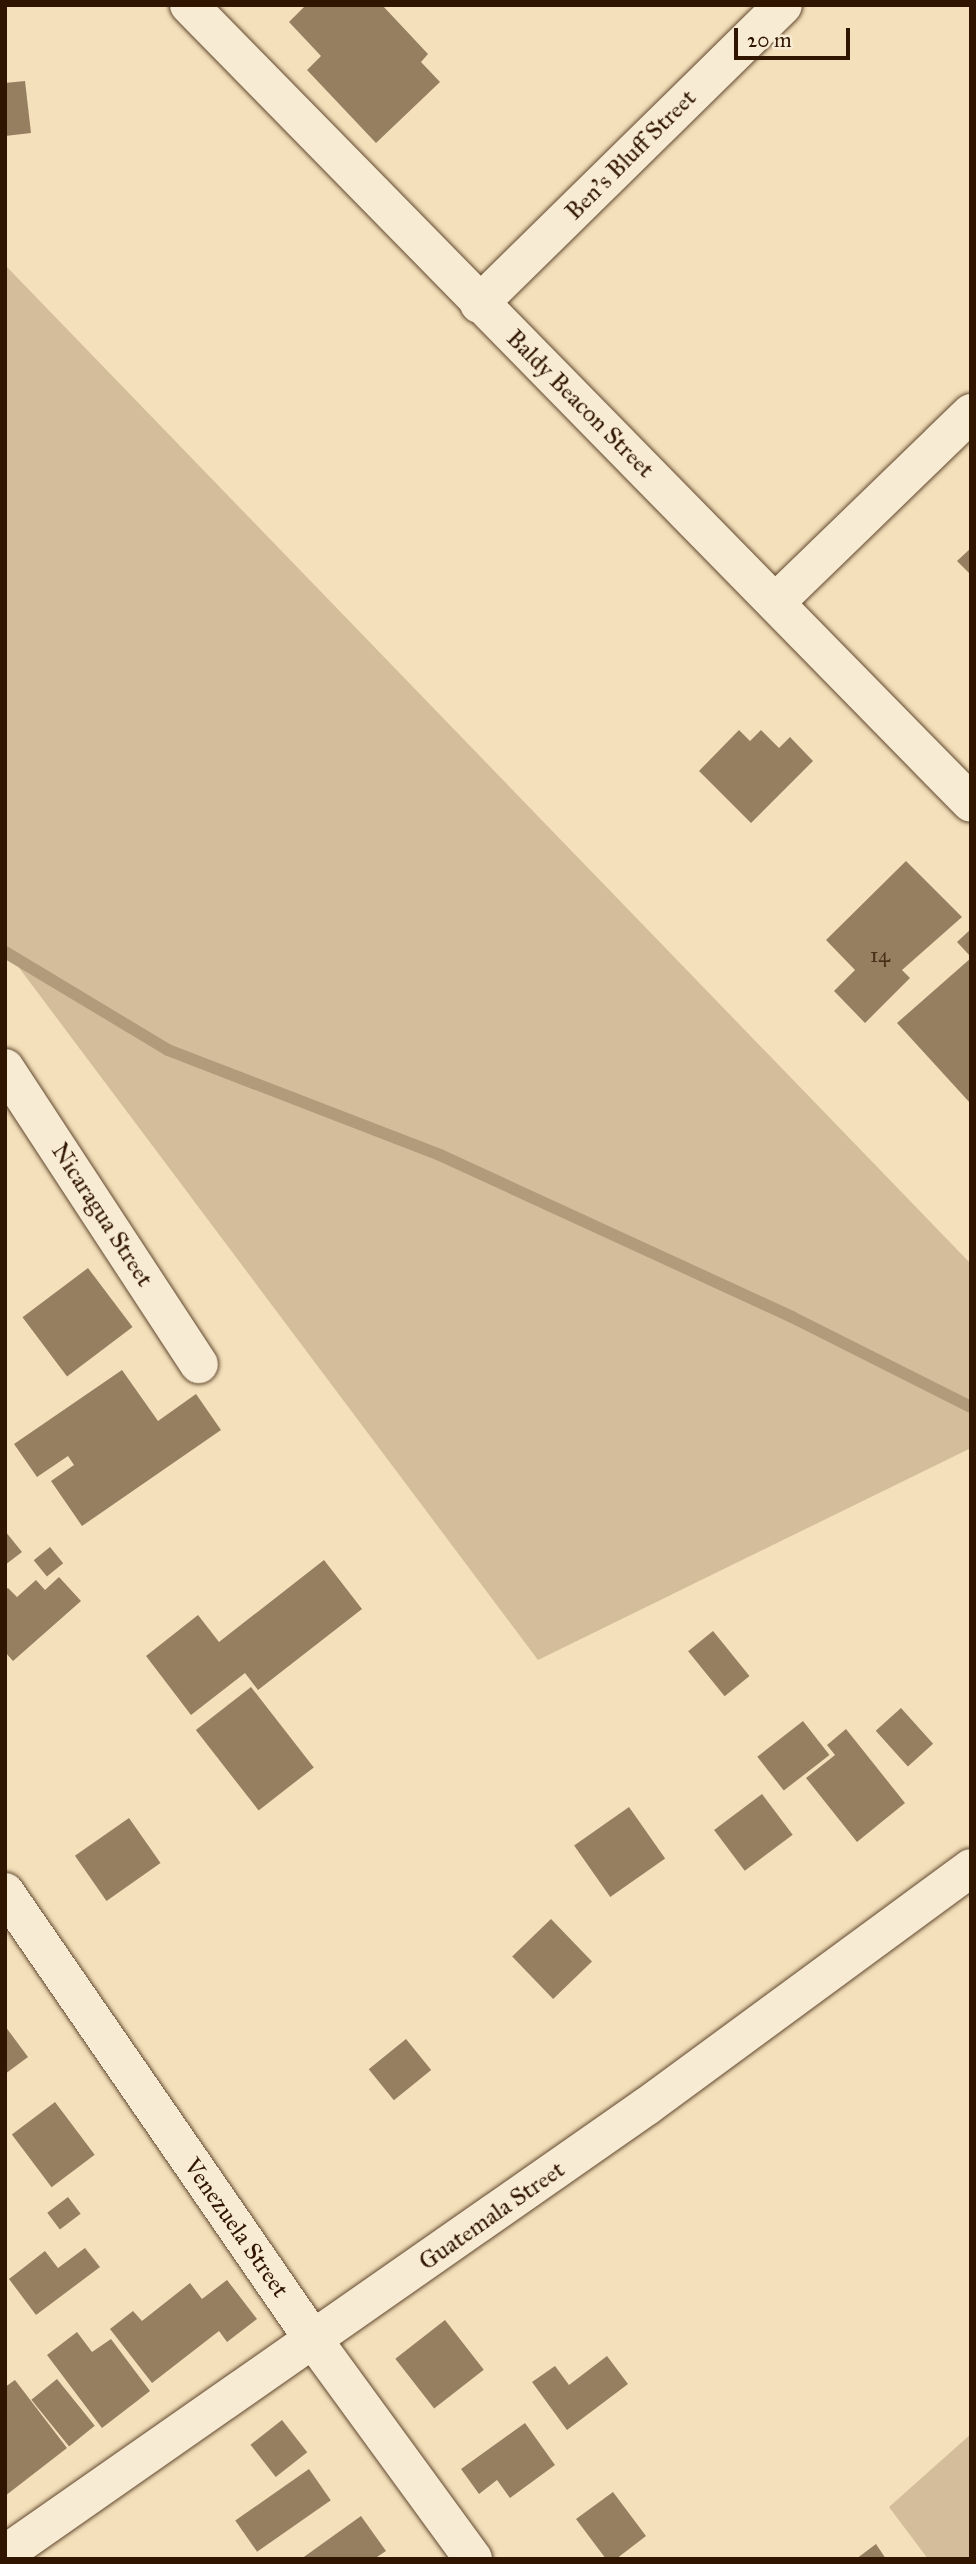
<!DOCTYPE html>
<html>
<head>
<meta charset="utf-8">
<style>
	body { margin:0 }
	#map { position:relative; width:976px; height:2564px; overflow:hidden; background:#f4e0bb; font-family:"IM FELL Great Primer",serif }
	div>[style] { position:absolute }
	.green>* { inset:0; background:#d3bd9b }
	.stream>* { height:12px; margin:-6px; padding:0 6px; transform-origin:6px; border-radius:6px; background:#b19b7b }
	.building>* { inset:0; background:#967f61; transform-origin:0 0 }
	.roads { filter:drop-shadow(0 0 2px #61482f) drop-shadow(0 0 2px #61482f) }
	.minor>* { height:38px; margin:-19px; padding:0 19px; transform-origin:19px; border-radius:19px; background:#f8ebd3 }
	span { translate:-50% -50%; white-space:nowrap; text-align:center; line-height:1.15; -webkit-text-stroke:5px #f8ebd3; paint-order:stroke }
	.number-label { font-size:21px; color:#4a3018 }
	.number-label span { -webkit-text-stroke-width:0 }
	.street-label { font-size:24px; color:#301500 }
	.frame { position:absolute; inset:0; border:7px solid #301500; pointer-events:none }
	.scale { position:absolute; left:734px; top:28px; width:116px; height:32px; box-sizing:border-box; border:4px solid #301500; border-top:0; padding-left:9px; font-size:21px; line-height:24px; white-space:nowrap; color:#301500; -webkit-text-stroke:5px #f8ebd3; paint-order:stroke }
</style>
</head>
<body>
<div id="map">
	<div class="green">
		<i style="clip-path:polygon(5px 265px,971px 1264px,971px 1448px,538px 1660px,5px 949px)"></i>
		<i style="clip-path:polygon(971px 2434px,971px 2559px,928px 2559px,889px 2507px)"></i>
	</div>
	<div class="stream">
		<i style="left:5px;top:952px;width:190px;rotate:31deg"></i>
		<i style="left:168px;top:1050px;width:292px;rotate:21.1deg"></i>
		<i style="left:440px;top:1155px;width:387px;rotate:24.7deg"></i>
		<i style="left:792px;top:1317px;width:200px;rotate:26.7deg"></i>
	</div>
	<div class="building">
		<i style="clip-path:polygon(306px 5px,382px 5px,428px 54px,421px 62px,440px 82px,376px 143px,307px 70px,321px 56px,289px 22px)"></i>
		<i style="clip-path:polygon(25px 81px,31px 133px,5px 136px,5px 83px)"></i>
		<i style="clip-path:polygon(971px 548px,971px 575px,957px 561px)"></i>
		<i style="clip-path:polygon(739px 730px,750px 741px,761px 730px,779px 748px,790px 737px,813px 761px,751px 823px,699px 771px)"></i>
		<i style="clip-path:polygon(906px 861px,962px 917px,902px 970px,910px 978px,865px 1023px,834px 991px,855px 970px,826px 940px)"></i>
		<i style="clip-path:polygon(971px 929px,971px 957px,957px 942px)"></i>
		<i style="clip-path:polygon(971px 958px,971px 1104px,897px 1023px)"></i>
		<i style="left:88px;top:1268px;width:74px;height:82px;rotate:53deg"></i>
		<i style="clip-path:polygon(122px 1370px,158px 1421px,196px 1394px,221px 1430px,82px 1526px,51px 1481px,74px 1465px,68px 1456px,37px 1477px,14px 1444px)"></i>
		<i style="clip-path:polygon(5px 1531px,22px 1552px,5px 1565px)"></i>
		<i style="left:50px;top:1547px;width:21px;height:21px;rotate:51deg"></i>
		<i style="clip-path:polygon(324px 1560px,362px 1609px,258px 1690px,245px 1673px,191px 1715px,146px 1656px,198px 1615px,219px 1642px)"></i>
		<i style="clip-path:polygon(59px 1577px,81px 1601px,13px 1661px,5px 1652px,5px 1590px,8px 1588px,17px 1597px,36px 1580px,45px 1590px)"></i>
		<i style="left:713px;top:1631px;width:58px;height:32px;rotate:51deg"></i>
		<i style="left:251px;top:1687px;width:102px;height:70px;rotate:52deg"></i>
		<i style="left:901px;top:1708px;width:48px;height:34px;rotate:48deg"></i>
		<i style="left:803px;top:1721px;width:43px;height:58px;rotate:52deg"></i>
		<i style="clip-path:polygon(846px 1729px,905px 1803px,857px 1842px,806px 1778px,835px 1755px,827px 1745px)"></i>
		<i style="left:762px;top:1794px;width:51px;height:60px;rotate:53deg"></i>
		<i style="left:629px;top:1807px;width:63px;height:67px;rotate:55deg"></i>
		<i style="left:129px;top:1818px;width:55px;height:66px;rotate:55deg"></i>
		<i style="left:551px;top:1919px;width:59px;height:54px;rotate:46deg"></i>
		<i style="clip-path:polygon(5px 2026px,28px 2057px,5px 2074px)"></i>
		<i style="left:406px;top:2039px;width:40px;height:48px;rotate:51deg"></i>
		<i style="left:55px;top:2102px;width:66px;height:54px;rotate:53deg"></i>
		<i style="left:68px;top:2197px;width:21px;height:26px;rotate:53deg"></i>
		<i style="clip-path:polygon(85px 2248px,100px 2267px,36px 2315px,9px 2279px,45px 2251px,58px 2268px)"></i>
		<i style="clip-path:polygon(227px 2280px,257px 2319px,227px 2342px,219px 2331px,152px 2383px,110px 2329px,133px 2311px,142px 2321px,190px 2283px,202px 2299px)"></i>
		<i style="left:445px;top:2320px;width:63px;height:63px;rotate:52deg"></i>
		<i style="clip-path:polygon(77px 2332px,92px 2352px,111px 2339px,150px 2391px,102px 2428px,47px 2355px)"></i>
		<i style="clip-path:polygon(607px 2356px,628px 2384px,567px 2430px,532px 2382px,555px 2366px,569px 2385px)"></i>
		<i style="left:57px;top:2379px;width:60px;height:33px;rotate:51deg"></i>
		<i style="clip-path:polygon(15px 2380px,67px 2448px,5px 2496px,5px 2387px)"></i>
		<i style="left:282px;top:2420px;width:41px;height:40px;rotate:52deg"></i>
		<i style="clip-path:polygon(525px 2423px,555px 2465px,510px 2498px,497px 2480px,479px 2494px,461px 2469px)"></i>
		<i style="left:309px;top:2469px;width:38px;height:90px;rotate:55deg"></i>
		<i style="clip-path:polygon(613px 2492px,646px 2536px,616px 2559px,606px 2559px,576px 2519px)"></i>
		<i style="clip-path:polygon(361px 2516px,386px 2551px,374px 2559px,301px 2559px)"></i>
		<i style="clip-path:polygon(876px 2544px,886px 2559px,856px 2559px)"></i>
	</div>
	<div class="roads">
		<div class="minor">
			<i style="left:189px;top:5px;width:1117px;rotate:45.58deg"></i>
			<i style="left:479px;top:304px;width:426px;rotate:-44.5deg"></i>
			<i style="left:777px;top:601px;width:270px;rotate:-44.1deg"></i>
			<i style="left:5px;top:1068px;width:354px;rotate:56.8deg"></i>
			<i style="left:5px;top:1892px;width:546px;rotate:55.44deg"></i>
			<i style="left:315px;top:2342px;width:268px;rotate:53.9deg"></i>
			<i style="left:5px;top:2554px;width:783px;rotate:-34.91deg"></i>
			<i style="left:647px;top:2106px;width:402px;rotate:-36.3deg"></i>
		</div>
	</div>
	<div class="number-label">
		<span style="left:880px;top:955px">14</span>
	</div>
	<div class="street-label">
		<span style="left:631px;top:155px;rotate:-45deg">Ben's Bluff Street</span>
		<span style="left:580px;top:404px;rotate:45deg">Baldy Beacon Street</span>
		<span style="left:102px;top:1215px;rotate:57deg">Nicaragua Street</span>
		<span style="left:492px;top:2216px;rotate:-35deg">Guatemala Street</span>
		<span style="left:236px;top:2228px;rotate:55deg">Venezuela Street</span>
	</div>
	<div class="frame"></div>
	<div class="scale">20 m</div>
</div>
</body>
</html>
